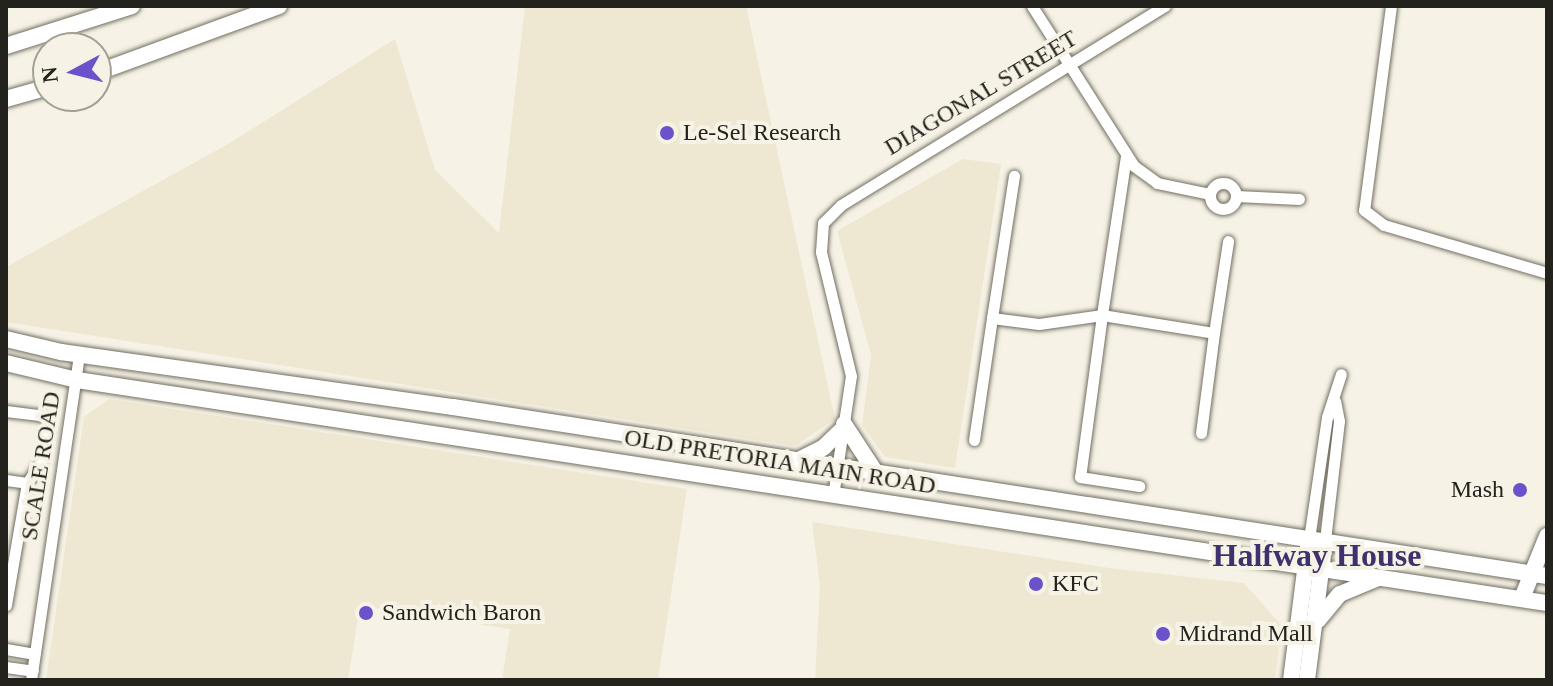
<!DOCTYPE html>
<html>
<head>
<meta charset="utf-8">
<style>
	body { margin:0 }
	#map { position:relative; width:1553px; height:686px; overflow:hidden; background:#f6f2e5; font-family:Georgia,serif }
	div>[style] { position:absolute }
	.built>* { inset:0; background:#eee8d3 }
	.roads { filter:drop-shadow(0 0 2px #716e62) drop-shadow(0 0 2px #716e62) }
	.minor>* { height:11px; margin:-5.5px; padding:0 5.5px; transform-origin:5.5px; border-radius:5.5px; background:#fff }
	.minor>.ring { margin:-5.5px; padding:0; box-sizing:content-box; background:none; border:11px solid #fff; border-radius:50% }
	.secondary>* { height:16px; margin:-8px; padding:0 8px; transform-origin:8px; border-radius:8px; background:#fff }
	.dots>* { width:22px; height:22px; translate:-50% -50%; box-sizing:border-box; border:4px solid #f6f2e5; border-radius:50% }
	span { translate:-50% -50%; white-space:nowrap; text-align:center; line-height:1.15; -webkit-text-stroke:8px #f6f2e5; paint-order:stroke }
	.street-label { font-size:24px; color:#24221d }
	.poi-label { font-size:24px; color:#24221d }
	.left { translate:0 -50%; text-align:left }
	.right { translate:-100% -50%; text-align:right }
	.district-label { font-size:32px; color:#3d326e; font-weight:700 }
	.frame { position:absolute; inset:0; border:8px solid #24221d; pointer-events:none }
	.north { position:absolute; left:32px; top:32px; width:80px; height:80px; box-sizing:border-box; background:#f6f2e5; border:2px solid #a29f95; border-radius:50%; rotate:263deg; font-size:22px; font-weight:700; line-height:32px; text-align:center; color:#24221d }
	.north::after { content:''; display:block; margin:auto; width:28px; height:36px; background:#6b51ca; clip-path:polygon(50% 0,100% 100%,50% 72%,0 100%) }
</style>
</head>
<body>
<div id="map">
	<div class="built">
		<i style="clip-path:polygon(525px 6px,746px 6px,835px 419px,795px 446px,6px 322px,6px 267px,228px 144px,395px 39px,435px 170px,499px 233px)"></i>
		<i style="clip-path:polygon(963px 159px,1001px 164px,955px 468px,885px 457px,862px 425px,871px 355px,837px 231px)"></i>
		<i style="clip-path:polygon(109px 399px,687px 489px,658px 680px,502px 680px,510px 629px,360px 606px,348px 680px,46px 680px,84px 417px)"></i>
		<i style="clip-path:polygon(812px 522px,1109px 568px,1244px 583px,1282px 626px,1275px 680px,815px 680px,820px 586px)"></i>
	</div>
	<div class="roads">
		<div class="minor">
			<i style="left:1032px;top:6px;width:190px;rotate:57.5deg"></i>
			<i style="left:1134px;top:166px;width:29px;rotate:36deg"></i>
			<i style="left:1157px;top:183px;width:54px;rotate:11.7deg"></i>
			<i style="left:1391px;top:6px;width:206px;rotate:97.5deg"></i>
			<i style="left:1364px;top:210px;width:25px;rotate:37deg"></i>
			<i style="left:1384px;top:225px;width:170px;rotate:16.4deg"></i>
			<i style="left:1126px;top:156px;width:161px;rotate:98.6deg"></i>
			<i style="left:1102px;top:315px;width:113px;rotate:9.1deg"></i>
			<i style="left:1214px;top:333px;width:93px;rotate:-81.3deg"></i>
			<i class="ring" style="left:1210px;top:183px;width:15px;height:15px"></i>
			<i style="left:1236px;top:196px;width:63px;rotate:2.7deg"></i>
			<i style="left:992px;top:318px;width:144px;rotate:-81.2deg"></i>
			<i style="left:6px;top:411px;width:38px;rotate:7deg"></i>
			<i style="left:44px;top:416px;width:9px;rotate:58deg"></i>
			<i style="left:49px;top:424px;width:37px;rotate:101deg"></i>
			<i style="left:42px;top:460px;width:27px;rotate:123deg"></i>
			<i style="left:27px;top:483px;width:124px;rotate:99.8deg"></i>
			<i style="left:1201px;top:433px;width:101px;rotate:-82.6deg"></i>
			<i style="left:974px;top:440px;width:123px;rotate:-81.6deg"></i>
			<i style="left:992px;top:318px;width:47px;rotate:7.3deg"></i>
			<i style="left:1039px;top:324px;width:64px;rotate:-8.1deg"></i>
			<i style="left:1102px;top:315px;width:163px;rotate:97.7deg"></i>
			<i style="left:1080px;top:477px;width:60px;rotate:8.7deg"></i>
			<i style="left:6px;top:480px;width:21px;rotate:8deg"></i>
			<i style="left:833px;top:496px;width:121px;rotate:-81.5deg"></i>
			<i style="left:851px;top:376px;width:128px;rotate:-103.6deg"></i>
			<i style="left:821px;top:252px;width:29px;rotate:-86deg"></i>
			<i style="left:823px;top:223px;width:25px;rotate:-45deg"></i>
			<i style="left:841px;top:205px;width:380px;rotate:-31.6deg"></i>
			<i style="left:1309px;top:539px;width:123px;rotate:-81.6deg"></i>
			<i style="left:1327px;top:417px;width:45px;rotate:-72deg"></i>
			<i style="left:1325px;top:540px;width:120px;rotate:-83.3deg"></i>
			<i style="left:1339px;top:421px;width:20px;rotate:-101deg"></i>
			<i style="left:6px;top:649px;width:29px;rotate:10deg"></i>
			<i style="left:6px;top:667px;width:27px;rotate:8deg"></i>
			<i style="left:31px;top:680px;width:330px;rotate:-81.6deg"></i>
		</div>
		<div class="secondary">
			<i style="left:6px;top:46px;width:132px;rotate:-17.6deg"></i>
			<i style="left:96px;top:73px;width:195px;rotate:-20.1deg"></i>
			<i style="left:6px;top:99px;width:44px;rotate:-15.9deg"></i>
			<i style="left:6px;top:339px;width:57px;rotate:13.3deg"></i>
			<i style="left:61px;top:352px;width:396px;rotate:8deg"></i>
			<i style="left:453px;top:407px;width:1107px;rotate:8.78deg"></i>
			<i style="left:6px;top:363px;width:73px;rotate:13.5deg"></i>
			<i style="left:77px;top:380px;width:1487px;rotate:8.63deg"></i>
			<i style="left:844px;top:424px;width:59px;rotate:56.9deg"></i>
			<i style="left:797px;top:461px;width:29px;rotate:-27deg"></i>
			<i style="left:823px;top:448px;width:28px;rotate:-44deg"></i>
			<i style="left:1522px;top:598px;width:67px;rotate:-68deg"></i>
			<i style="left:1318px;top:620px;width:34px;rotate:-50deg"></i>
			<i style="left:1340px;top:594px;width:41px;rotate:-22.8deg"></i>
			<i style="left:1291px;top:680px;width:142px;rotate:-82.7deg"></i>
			<i style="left:1307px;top:680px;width:141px;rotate:-82.7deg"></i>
		</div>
	</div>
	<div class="dots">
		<i style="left:667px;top:133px;background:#6b51ca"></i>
		<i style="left:1520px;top:490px;background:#6b51ca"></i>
		<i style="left:1036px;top:584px;background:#6b51ca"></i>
		<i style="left:366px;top:613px;background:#6b51ca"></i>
		<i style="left:1163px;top:634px;background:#6b51ca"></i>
	</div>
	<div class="street-label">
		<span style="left:981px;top:93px;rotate:-31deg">DIAGONAL STREET</span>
		<span style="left:780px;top:462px;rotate:9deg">OLD PRETORIA MAIN ROAD</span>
		<span style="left:41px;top:466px;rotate:-81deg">SCALE ROAD</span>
	</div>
	<div class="poi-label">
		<span class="left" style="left:683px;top:133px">Le-Sel Research</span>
		<span class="right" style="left:1504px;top:490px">Mash</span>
		<span class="left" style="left:1052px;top:584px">KFC</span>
		<span class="left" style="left:382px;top:613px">Sandwich Baron</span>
		<span class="left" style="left:1179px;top:634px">Midrand Mall</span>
	</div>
	<div class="district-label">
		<span style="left:1317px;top:555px">Halfway House</span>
	</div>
	<div class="frame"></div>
	<div class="north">N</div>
</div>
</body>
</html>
